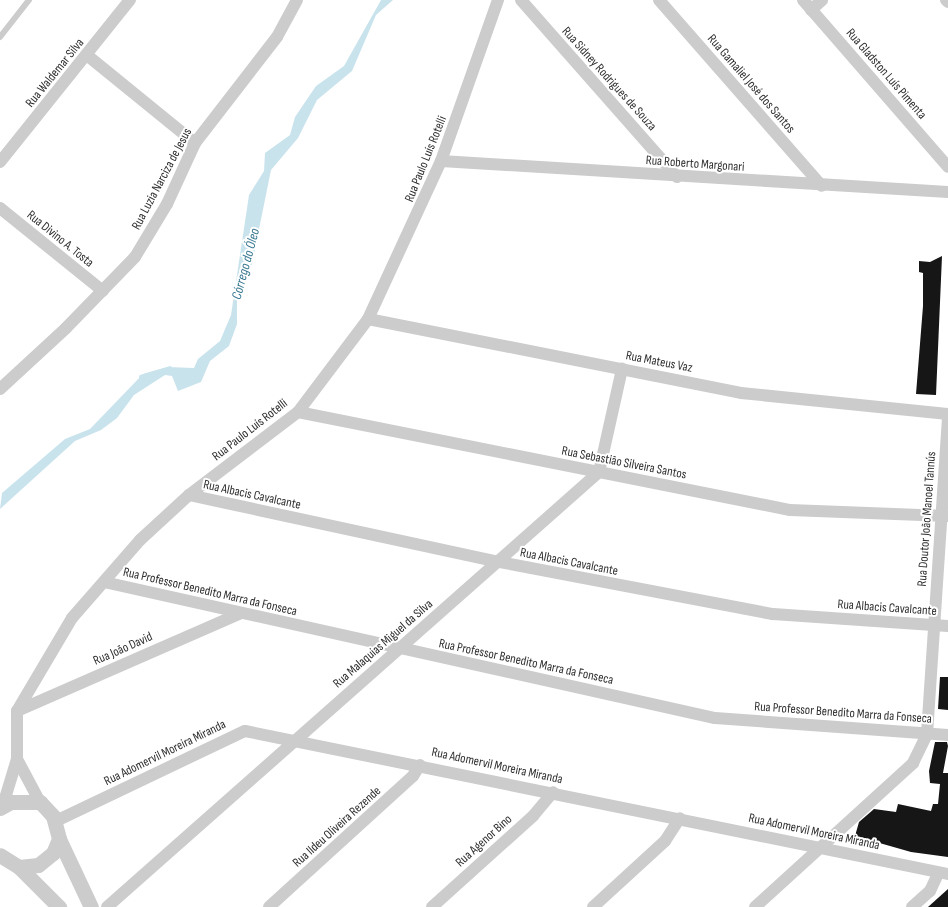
<!DOCTYPE html>
<html>
<head>
<meta charset="utf-8">
<style>
	body { margin:0 }
	#map { position:relative; width:948px; height:907px; overflow:hidden; background:#fff; font-family:"Sofia Sans Condensed",sans-serif }
	div>[style] { position:absolute }
	.water>* { inset:0; background:#c9e3ed }
	.stream>* { height:3.5px; margin:-1.75px; padding:0 1.75px; transform-origin:1.75px; border-radius:1.75px; background:#c9e3ed }
	.building>* { inset:0; background:#161616 }
	.service>* { height:6px; margin:-3px; padding:0 3px; transform-origin:3px; border-radius:3px; background:#ccc }
	.minor>* { height:12px; margin:-6px; padding:0 6px; transform-origin:6px; border-radius:6px; background:#ccc }
	.tertiary>* { height:15px; margin:-7.5px; padding:0 7.5px; transform-origin:7.5px; border-radius:7.5px; background:#ccc }
	span { translate:-50% -50%; white-space:nowrap; text-align:center; line-height:1.15; -webkit-text-stroke:4px #fff; paint-order:stroke }
	.street-label { font-size:13px; color:#2f2f2f }
	.water-label { font-size:14px; color:#3c7a93; font-style:italic }
</style>
</head>
<body>
<div id="map">
	<div class="water">
		<i style="clip-path:polygon(381px 0,393px 0,376px 15px,352px 71px,317px 100px,298px 138px,271px 170px,252px 264px,237px 291px,237px 324px,229px 346px,210px 361px,201px 382px,178px 391px,172px 376px,165px 375px,134px 395px,117px 418px,101px 430px,75px 441px,0 509px,2px 493px,65px 439px,90px 429px,143px 374px,168px 367px,194px 368px,198px 359px,220px 341px,231px 315px,249px 195px,264px 171px,265px 153px,290px 135px,295px 117px,316px 86px,344px 66px)"></i>
	</div>
	<div class="stream">
		<i style="left:141px;top:377px;width:30px;rotate:-17deg"></i>
	</div>
	<div class="building">
		<i style="clip-path:polygon(942px 256px,936px 395px,916px 394px,923px 306px,923px 273px,919px 272px,919px 261px,930px 262px)"></i>
		<i style="clip-path:polygon(940px 677px,948px 677px,948px 710px,938px 709px)"></i>
		<i style="clip-path:polygon(935px 742px,947px 742px,948px 746px,943px 773px,948px 773px,948px 857px,911px 852px,855px 836px,859px 822px,874px 809px,896px 812px,898px 804px,931px 811px,933px 804px,938px 804px,940px 784px,930px 783px,929px 771px)"></i>
		<i style="clip-path:polygon(948px 889px,948px 907px,928px 907px)"></i>
	</div>
	<div class="service">
		<i style="left:0;top:37px;width:47px;rotate:-51.9deg"></i>
	</div>
	<div class="minor">
		<i style="left:521px;top:0;width:236px;rotate:48.6deg"></i>
		<i style="left:659px;top:0;width:247px;rotate:48.8deg"></i>
		<i style="left:803px;top:0;width:221px;rotate:49deg"></i>
		<i style="left:946px;top:0;width:3px;rotate:45deg"></i>
		<i style="left:811px;top:10px;width:15px;rotate:-42deg"></i>
		<i style="left:88px;top:56px;width:138px;rotate:39.1deg"></i>
		<i style="left:441px;top:161px;width:508px;rotate:3.5deg"></i>
		<i style="left:0;top:162px;width:208px;rotate:-51.3deg"></i>
		<i style="left:0;top:208px;width:132px;rotate:38.9deg"></i>
		<i style="left:368px;top:319px;width:380px;rotate:11.2deg"></i>
		<i style="left:741px;top:393px;width:208px;rotate:5.8deg"></i>
		<i style="left:0;top:389px;width:90px;rotate:-42.7deg"></i>
		<i style="left:66px;top:328px;width:99px;rotate:-45.8deg"></i>
		<i style="left:135px;top:257px;width:62px;rotate:-58.9deg"></i>
		<i style="left:167px;top:204px;width:67px;rotate:-65.3deg"></i>
		<i style="left:195px;top:143px;width:134px;rotate:-52.3deg"></i>
		<i style="left:277px;top:37px;width:42px;rotate:-61.6deg"></i>
		<i style="left:298px;top:412px;width:502px;rotate:11.27deg"></i>
		<i style="left:790px;top:510px;width:158px;rotate:2.2deg"></i>
		<i style="left:189px;top:495px;width:307px;rotate:12.2deg"></i>
		<i style="left:489px;top:560px;width:289px;rotate:10.8deg"></i>
		<i style="left:773px;top:614px;width:175px;rotate:3.9deg"></i>
		<i style="left:104px;top:582px;width:626px;rotate:12.55deg"></i>
		<i style="left:715px;top:718px;width:234px;rotate:4.2deg"></i>
		<i style="left:17px;top:711px;width:244px;rotate:-23.6deg"></i>
		<i style="left:17px;top:759px;width:49px;rotate:61.9deg"></i>
		<i style="left:3px;top:805px;width:48px;rotate:-73.1deg"></i>
		<i style="left:17px;top:759px;width:48px;rotate:-90deg"></i>
		<i style="left:17px;top:711px;width:108px;rotate:-59.4deg"></i>
		<i style="left:72px;top:618px;width:103px;rotate:-48.9deg"></i>
		<i style="left:140px;top:540px;width:67px;rotate:-42.6deg"></i>
		<i style="left:189px;top:495px;width:137px;rotate:-37.3deg"></i>
		<i style="left:298px;top:412px;width:116px;rotate:-53deg"></i>
		<i style="left:368px;top:319px;width:174px;rotate:-65.2deg"></i>
		<i style="left:441px;top:161px;width:171px;rotate:-70.5deg"></i>
		<i style="left:56px;top:821px;width:209px;rotate:-25.5deg"></i>
		<i style="left:245px;top:731px;width:717px;rotate:11.5deg"></i>
		<i style="left:107px;top:907px;width:657px;rotate:-41.48deg"></i>
		<i style="left:599px;top:472px;width:106px;rotate:-77.4deg"></i>
		<i style="left:269px;top:907px;width:195px;rotate:-42.3deg"></i>
		<i style="left:413px;top:776px;width:13px;rotate:-58deg"></i>
		<i style="left:432px;top:907px;width:136px;rotate:-42deg"></i>
		<i style="left:533px;top:816px;width:31px;rotate:-50deg"></i>
		<i style="left:593px;top:907px;width:98px;rotate:-42.5deg"></i>
		<i style="left:665px;top:841px;width:27px;rotate:-57deg"></i>
		<i style="left:755px;top:907px;width:214px;rotate:-42.3deg"></i>
		<i style="left:913px;top:763px;width:32px;rotate:-64deg"></i>
		<i style="left:927px;top:734px;width:316px;rotate:-86.2deg"></i>
		<i style="left:912px;top:907px;width:24px;rotate:-42deg"></i>
		<i style="left:930px;top:891px;width:19px;rotate:-65deg"></i>
	</div>
	<div class="tertiary">
		<i style="left:0;top:808px;width:13px;rotate:-29deg"></i>
		<i style="left:11px;top:802px;width:29px"></i>
		<i style="left:40px;top:802px;width:19px;rotate:47deg"></i>
		<i style="left:53px;top:816px;width:24px;rotate:75deg"></i>
		<i style="left:59px;top:839px;width:15px;rotate:113deg"></i>
		<i style="left:53px;top:853px;width:19px;rotate:141deg"></i>
		<i style="left:38px;top:865px;width:19px;rotate:174deg"></i>
		<i style="left:19px;top:867px;width:22px;rotate:-148deg"></i>
		<i style="left:59px;top:839px;width:75px;rotate:64.8deg"></i>
		<i style="left:19px;top:867px;width:57px;rotate:45deg"></i>
	</div>
	<div class="street-label">
		<span style="left:55px;top:73px;rotate:-51deg">Rua Waldemar Silva</span>
		<span style="left:886px;top:74px;rotate:49deg">Rua Gladston Luís Pimenta</span>
		<span style="left:609px;top:79px;rotate:48deg">Rua Sidney Rodrigues de Souza</span>
		<span style="left:751px;top:84px;rotate:49deg">Rua Gamaliel José dos Santos</span>
		<span style="left:426px;top:159px;rotate:-68deg">Rua Paulo Luís Rotelli</span>
		<span style="left:695px;top:164px;rotate:4deg">Rua Roberto Margonari</span>
		<span style="left:162px;top:179px;rotate:-62deg">Rua Luzia Narciza de Jesus</span>
		<span style="left:60px;top:239px;rotate:39deg">Rua Divino A. Tosta</span>
		<span style="left:659px;top:362px;rotate:11deg">Rua Mateus Vaz</span>
		<span style="left:250px;top:430px;rotate:-38deg">Rua Paulo Luís Rotelli</span>
		<span style="left:624px;top:463px;rotate:11deg">Rua Sebastião Silveira Santos</span>
		<span style="left:252px;top:495px;rotate:12deg">Rua Albacis Cavalcante</span>
		<span style="left:927px;top:519px;rotate:-86deg">Rua Doutor João Manoel Tannús</span>
		<span style="left:569px;top:562px;rotate:11deg">Rua Albacis Cavalcante</span>
		<span style="left:210px;top:592px;rotate:13deg">Rua Professor Benedito Marra da Fonseca</span>
		<span style="left:887px;top:608px;rotate:4deg">Rua Albacis Cavalcante</span>
		<span style="left:383px;top:644px;rotate:-41deg">Rua Malaquias Miguel da Silva</span>
		<span style="left:123px;top:649px;rotate:-24deg">Rua João David</span>
		<span style="left:526px;top:662px;rotate:12deg">Rua Professor Benedito Marra da Fonseca</span>
		<span style="left:843px;top:713px;rotate:4deg">Rua Professor Benedito Marra da Fonseca</span>
		<span style="left:165px;top:753px;rotate:-26deg">Rua Adomervil Moreira Miranda</span>
		<span style="left:497px;top:766px;rotate:12deg">Rua Adomervil Moreira Miranda</span>
		<span style="left:337px;top:827px;rotate:-42deg">Rua Ildeu Oliveira Rezende</span>
		<span style="left:814px;top:832px;rotate:12deg">Rua Adomervil Moreira Miranda</span>
		<span style="left:484px;top:841px;rotate:-42deg">Rua Agenor Bino</span>
	</div>
	<div class="water-label">
		<span style="left:246px;top:264px;rotate:-75deg">Córrego do Óleo</span>
	</div>
</div>
</body>
</html>
